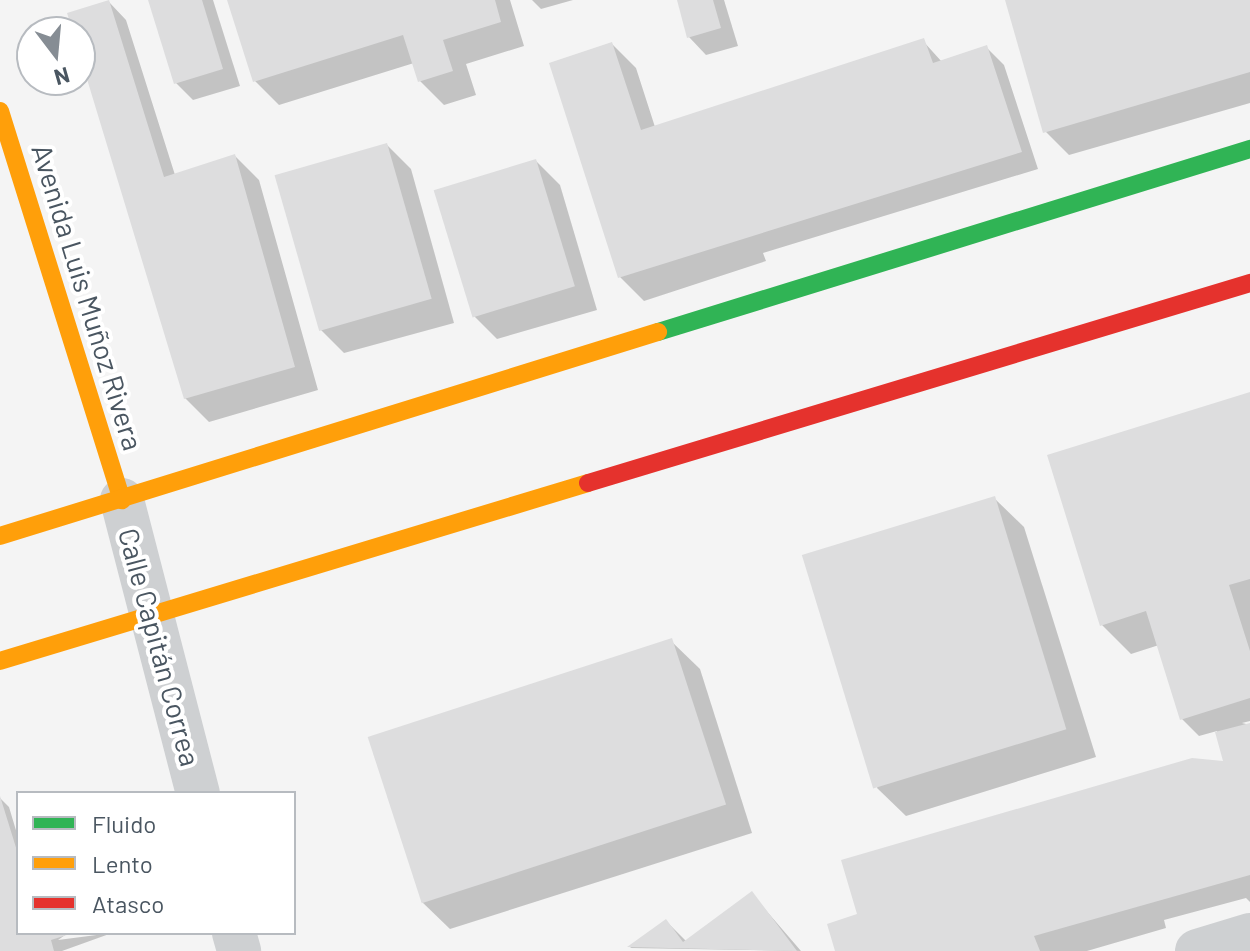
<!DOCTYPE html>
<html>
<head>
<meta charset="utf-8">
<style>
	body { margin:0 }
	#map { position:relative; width:1250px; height:951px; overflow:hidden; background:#f4f4f4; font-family:Barlow,sans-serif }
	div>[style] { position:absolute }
	.shadow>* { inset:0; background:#0003 }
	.building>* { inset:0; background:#ddddde; transform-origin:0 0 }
	.street>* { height:44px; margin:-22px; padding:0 22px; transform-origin:22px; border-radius:22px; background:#ced0d2 }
	.fast>* { height:18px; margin:-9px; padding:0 9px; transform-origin:9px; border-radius:9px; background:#30b455 }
	.slow>* { height:18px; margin:-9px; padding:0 9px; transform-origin:9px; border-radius:9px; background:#ff9f0a }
	.jam>* { height:18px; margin:-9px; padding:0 9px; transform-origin:9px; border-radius:9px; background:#e5322d }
	span { translate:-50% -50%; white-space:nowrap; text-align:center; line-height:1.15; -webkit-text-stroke:8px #fff; paint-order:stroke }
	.street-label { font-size:28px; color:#4a5661 }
	.legend { position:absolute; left:16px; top:791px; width:280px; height:144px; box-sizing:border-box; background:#fff; border:2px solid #b7bbc0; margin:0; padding:10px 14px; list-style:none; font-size:24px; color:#4a5661 }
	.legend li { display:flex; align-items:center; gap:16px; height:40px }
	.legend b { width:40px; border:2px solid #b7bbc0 }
	.north { position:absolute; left:16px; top:16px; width:80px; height:80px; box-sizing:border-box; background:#fff; border:2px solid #b7bbc0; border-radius:50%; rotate:164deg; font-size:22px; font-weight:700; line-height:32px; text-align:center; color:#4a5661 }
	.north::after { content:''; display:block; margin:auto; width:28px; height:36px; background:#868d94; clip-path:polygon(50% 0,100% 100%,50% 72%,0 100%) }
</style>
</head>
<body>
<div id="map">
	<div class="shadow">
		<i style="clip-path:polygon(150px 0,213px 0,240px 86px,193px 100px,176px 83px)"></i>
		<i style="clip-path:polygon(229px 0,510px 0,524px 46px,466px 64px,476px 95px,444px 105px,420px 81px,414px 63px,279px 105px,255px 81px)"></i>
		<i style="clip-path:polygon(532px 0,573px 0,541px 9px)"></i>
		<i style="clip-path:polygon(679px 0,724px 0,738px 46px,706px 55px,689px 37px)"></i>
		<i style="clip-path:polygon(1007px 0,1250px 0,1250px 103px,1069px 155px,1045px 131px)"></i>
		<i style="clip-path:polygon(109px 2px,126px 20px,175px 175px,235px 156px,259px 180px,318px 390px,209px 422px,185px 398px,80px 50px,80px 32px,75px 32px)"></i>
		<i style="clip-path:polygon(923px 41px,942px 62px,987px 48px,1004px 65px,1038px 169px,763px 253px,766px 261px,644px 301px,620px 277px,612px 44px,636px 68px,655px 127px)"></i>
		<i style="clip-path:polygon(387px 145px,411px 169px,454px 323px,344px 353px,320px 329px)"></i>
		<i style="clip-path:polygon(536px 161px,560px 185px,597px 310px,497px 339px,473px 315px)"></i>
		<i style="clip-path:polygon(1250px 394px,1250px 721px,1242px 723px,1250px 725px,1250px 902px,1246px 898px,1164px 920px,1166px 928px,1087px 951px,837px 951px,859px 915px,1225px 763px,1217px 731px,1199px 736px,1182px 719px,1159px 645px,1131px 654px,1102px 625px,1049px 457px)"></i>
		<i style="clip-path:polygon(995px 499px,1024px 527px,1096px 757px,906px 816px,877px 788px)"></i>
		<i style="clip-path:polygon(671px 641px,700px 669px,752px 833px,450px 929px,421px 901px)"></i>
		<i style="clip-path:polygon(0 798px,9px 807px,18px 837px,18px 933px,68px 933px,58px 940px,112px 933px,62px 951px,0 951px)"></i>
		<i style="clip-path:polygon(752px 894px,801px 951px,630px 948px,666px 921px,687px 942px)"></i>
	</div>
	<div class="building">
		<i style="clip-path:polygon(109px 0,164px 177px,235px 154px,295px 367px,184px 399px,80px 56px,80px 32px,73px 32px,67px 13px)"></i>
		<i style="clip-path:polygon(148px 0,202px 0,223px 69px,174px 84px)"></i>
		<i style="clip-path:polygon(227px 0,495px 0,501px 22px,443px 40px,453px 71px,418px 82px,403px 35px,253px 82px)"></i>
		<i style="clip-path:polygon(677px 0,713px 0,721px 28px,687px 38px)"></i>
		<i style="clip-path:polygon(1005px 0,1250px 0,1250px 72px,1043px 133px)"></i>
		<i style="clip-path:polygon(924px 38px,933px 63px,987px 45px,1022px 152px,618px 278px,549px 63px,612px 42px,641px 130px)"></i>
		<i style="left:387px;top:143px;width:162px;height:117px;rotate:74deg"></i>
		<i style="left:536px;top:159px;width:133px;height:107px;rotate:73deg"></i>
		<i style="clip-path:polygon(1250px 392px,1250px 579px,1229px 585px,1250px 651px,1250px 698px,1180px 720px,1146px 611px,1100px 626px,1047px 455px)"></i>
		<i style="left:995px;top:496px;width:244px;height:202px;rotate:73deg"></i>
		<i style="left:672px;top:638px;width:175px;height:320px;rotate:72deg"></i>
		<i style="clip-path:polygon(1250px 723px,1250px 875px,1034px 936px,1040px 951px,835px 951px,827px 924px,857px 914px,841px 860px,1192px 758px,1223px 761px,1215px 732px)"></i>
		<i style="clip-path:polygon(0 796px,18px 854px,18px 933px,73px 933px,51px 940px,54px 951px,0 951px)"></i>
		<i style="clip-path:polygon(752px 891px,797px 951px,627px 947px,666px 919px,683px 942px)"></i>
	</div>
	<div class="street">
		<i style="left:122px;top:500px;width:303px;rotate:75.5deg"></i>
		<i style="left:234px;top:933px;width:19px;rotate:74deg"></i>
		<i style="left:1197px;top:951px;width:55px;rotate:-16.8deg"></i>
	</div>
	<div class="fast">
		<i style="left:658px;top:332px;width:620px;rotate:-17.18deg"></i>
	</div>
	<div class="slow">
		<i style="left:0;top:111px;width:408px;rotate:72.6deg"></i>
		<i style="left:0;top:536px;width:689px;rotate:-17.23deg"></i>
		<i style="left:0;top:661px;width:614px;rotate:-16.84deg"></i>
	</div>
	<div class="jam">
		<i style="left:588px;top:483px;width:692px;rotate:-16.81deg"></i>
	</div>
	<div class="street-label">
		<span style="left:88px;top:297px;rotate:73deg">Avenida Luis Muñoz Rivera</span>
		<span style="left:160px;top:647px;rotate:75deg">Calle Capitán Correa</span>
	</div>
	<ul class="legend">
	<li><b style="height:10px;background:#30b455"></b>Fluido</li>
	<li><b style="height:10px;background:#ff9f0a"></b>Lento</li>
	<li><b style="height:10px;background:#e5322d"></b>Atasco</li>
	</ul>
	<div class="north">N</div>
</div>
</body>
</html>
